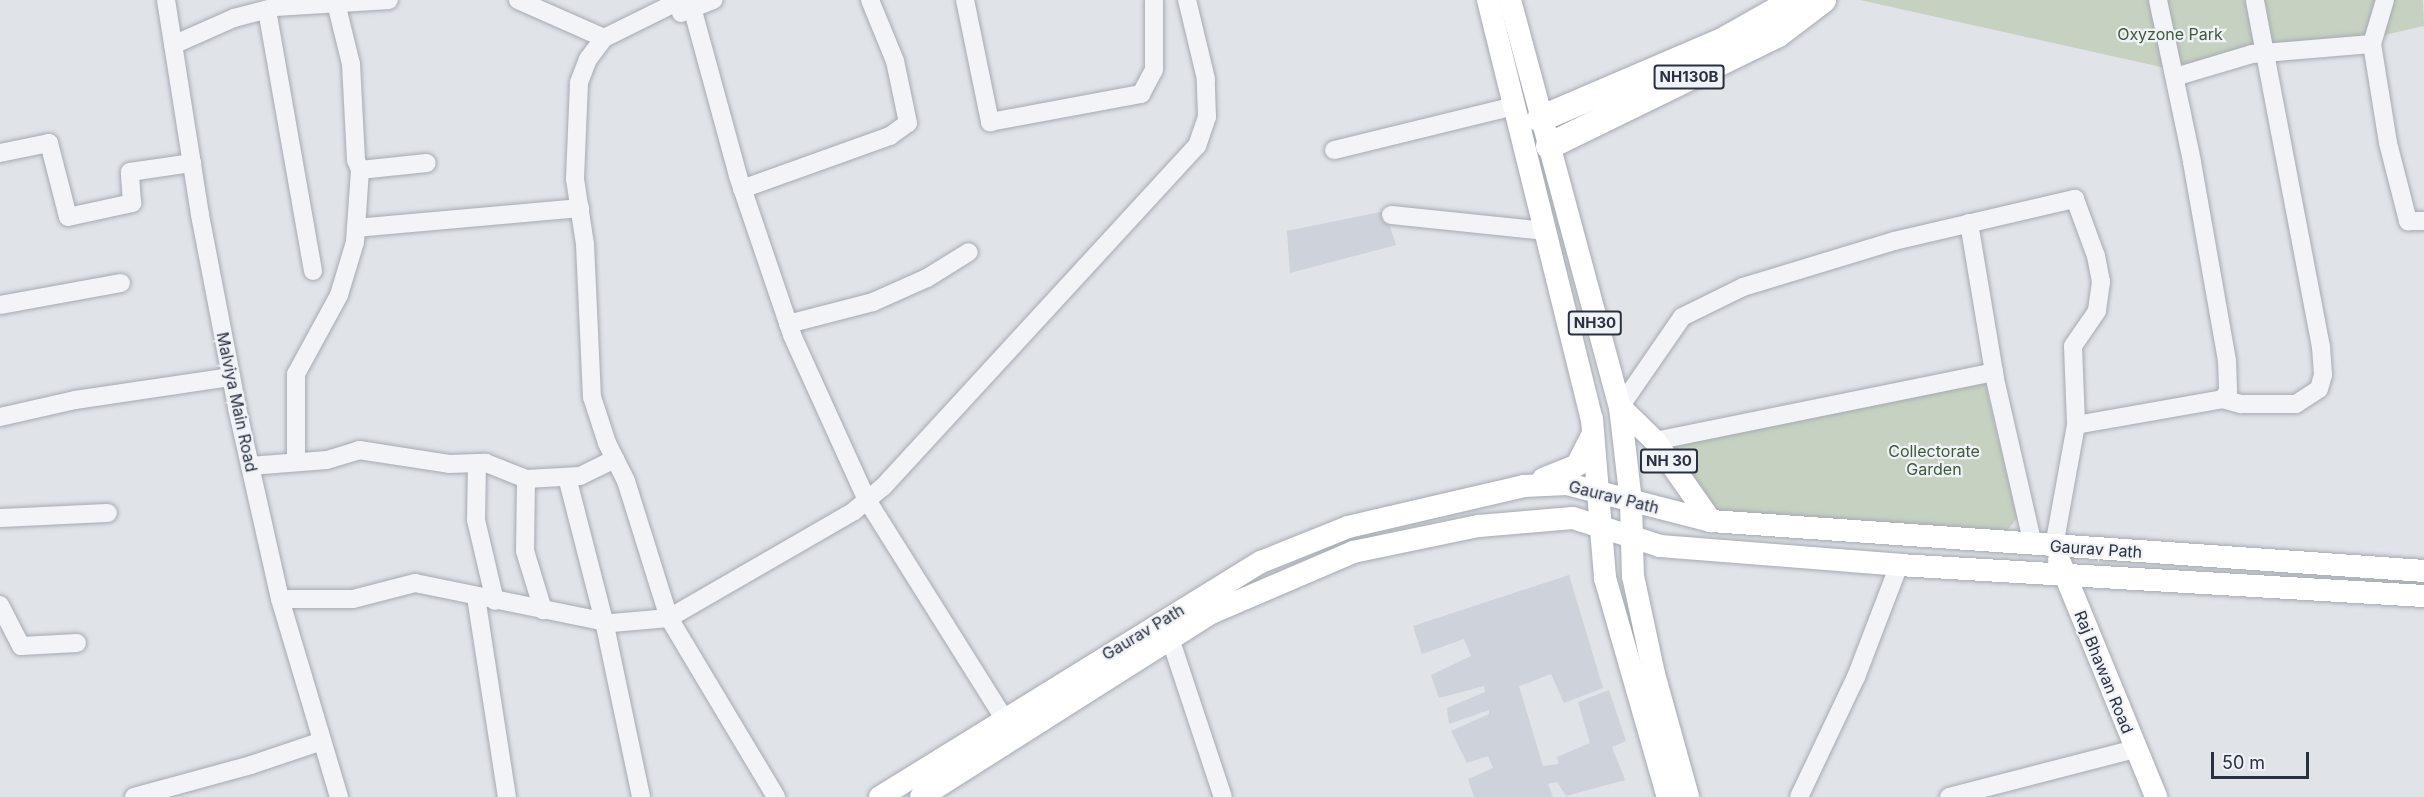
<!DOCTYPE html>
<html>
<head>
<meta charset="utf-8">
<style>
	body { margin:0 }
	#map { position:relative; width:2424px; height:797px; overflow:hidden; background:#e0e3e8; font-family:Inter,sans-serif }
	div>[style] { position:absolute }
	.built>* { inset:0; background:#ced2da }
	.green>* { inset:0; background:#c5d2c1 }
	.roads { filter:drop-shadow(0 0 2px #a5aab2) drop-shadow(0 0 2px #a5aab2) }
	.minor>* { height:18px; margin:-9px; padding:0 9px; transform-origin:9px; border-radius:9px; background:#f2f4f7 }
	.major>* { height:22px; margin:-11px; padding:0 11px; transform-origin:11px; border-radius:11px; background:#fff }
	.highway>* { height:26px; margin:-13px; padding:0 13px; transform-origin:13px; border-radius:13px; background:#fff }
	span { translate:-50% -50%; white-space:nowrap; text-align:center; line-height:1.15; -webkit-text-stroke:4.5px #eff2f6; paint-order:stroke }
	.shield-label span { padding:2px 4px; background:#eff2f6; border:2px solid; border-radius:4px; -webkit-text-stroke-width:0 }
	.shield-label { font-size:15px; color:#29303f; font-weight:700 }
	.park-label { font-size:16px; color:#3d5a37 }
	.street-label { font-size:16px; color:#29303f }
	.scale { position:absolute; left:2211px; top:752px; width:98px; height:27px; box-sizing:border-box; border:3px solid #29303f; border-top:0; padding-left:8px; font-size:18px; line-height:21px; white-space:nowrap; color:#29303f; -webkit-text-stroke:4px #eff2f6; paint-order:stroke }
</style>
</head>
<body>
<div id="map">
	<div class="built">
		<i style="clip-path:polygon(1385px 211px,1396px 245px,1290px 273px,1287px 231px)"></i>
		<i style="clip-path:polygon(1569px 575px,1603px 688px,1564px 703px,1551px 674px,1519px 686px,1543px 766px,1559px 764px,1557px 757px,1590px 743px,1578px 702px,1609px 690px,1626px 741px,1612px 747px,1625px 780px,1566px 796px,1557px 782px,1548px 784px,1553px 797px,1474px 797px,1468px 779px,1493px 768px,1488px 756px,1467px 763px,1451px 731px,1489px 714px,1489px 710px,1449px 724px,1447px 708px,1485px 692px,1484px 686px,1439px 698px,1431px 675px,1471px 656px,1464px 639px,1422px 654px,1413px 626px)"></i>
	</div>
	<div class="green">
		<i style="clip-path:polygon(1860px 0,2423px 0,2424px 26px,2380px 36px,2272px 43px,2170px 69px)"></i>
		<i style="clip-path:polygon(1985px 382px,2017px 518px,2006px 532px,1721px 515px,1671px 444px)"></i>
	</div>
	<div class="roads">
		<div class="minor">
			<i style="left:166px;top:0;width:218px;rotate:81deg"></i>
			<i style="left:200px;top:215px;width:197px;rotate:79.1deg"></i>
			<i style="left:237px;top:408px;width:196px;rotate:77.3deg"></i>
			<i style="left:280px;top:599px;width:207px;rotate:73.4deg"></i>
			<i style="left:518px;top:0;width:94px;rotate:23.8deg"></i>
			<i style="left:681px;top:0;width:86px;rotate:153.7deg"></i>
			<i style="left:604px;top:38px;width:26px;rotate:127deg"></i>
			<i style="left:588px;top:59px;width:26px;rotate:111deg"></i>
			<i style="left:579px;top:83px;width:96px;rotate:92.4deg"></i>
			<i style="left:575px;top:179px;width:66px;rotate:81.3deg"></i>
			<i style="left:585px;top:244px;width:153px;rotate:87.4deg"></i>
			<i style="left:592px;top:397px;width:48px;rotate:71.9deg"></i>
			<i style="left:607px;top:443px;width:42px;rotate:63.4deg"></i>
			<i style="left:626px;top:481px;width:144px;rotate:72.6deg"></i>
			<i style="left:669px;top:618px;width:209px;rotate:59.1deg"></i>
			<i style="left:690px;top:0;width:182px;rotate:74.7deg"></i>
			<i style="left:738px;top:176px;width:168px;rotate:71.2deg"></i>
			<i style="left:792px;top:335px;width:181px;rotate:65.6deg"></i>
			<i style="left:867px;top:500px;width:257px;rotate:57.9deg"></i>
			<i style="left:965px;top:0;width:125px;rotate:78.4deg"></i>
			<i style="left:990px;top:122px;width:154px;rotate:-10.5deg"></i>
			<i style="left:1141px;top:94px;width:27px;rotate:-62deg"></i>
			<i style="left:1154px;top:70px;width:70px;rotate:-90deg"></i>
			<i style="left:2158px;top:0;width:166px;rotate:78.1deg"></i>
			<i style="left:2192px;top:162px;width:201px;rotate:80deg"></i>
			<i style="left:2227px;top:360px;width:31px;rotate:88deg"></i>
			<i style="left:2228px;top:391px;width:9px;rotate:122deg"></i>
			<i style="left:2385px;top:0;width:46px;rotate:106.5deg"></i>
			<i style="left:2372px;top:44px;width:100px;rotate:80.8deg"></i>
			<i style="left:2388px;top:143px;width:81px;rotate:75.6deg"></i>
			<i style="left:2408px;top:221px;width:16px"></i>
			<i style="left:336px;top:3px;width:63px;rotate:76.2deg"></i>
			<i style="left:351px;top:64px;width:96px;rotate:87deg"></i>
			<i style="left:356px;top:160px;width:11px;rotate:68deg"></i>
			<i style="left:360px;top:170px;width:67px;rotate:-6deg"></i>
			<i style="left:267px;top:10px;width:265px;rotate:80deg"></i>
			<i style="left:681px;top:13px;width:35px;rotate:-22deg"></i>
			<i style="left:173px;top:45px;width:67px;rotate:-23.9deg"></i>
			<i style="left:234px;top:18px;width:43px;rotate:-14.7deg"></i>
			<i style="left:276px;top:7px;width:113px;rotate:-3.5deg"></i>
			<i style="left:2175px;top:77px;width:80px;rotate:-16.6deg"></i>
			<i style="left:2252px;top:54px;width:120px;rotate:-4.8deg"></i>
			<i style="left:1334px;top:150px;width:185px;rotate:-13.7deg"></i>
			<i style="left:0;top:153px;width:50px;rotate:-11.5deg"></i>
			<i style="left:49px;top:143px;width:76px;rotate:75.6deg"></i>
			<i style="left:68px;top:217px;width:66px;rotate:-12.3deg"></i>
			<i style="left:132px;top:203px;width:31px;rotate:-94deg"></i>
			<i style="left:130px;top:172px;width:63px;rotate:-8.3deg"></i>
			<i style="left:742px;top:189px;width:157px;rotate:-19.7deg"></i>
			<i style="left:890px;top:136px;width:22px;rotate:-36deg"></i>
			<i style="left:908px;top:123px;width:63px;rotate:-101.8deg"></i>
			<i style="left:895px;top:61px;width:66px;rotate:-112.3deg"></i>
			<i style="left:1391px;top:215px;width:156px;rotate:5.9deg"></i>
			<i style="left:1969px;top:223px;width:158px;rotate:80.5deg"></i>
			<i style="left:1995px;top:379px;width:170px;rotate:77.1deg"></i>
			<i style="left:356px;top:228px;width:225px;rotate:-5.1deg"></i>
			<i style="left:0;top:305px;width:123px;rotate:-10.3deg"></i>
			<i style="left:788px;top:324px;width:88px;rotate:-14.5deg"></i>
			<i style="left:873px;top:302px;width:59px;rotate:-24deg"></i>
			<i style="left:927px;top:278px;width:49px;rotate:-31.8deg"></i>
			<i style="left:1620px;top:407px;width:109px;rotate:-55.4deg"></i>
			<i style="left:1682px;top:317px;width:68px;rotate:-26.2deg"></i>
			<i style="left:1743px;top:287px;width:158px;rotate:-16.9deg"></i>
			<i style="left:1894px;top:241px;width:186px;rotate:-13.1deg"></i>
			<i style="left:2075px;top:199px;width:61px;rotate:69.8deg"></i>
			<i style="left:2096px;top:256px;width:26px;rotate:79deg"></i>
			<i style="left:2101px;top:282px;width:29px;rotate:98deg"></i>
			<i style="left:2097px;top:311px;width:42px;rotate:124.4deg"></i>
			<i style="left:2073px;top:346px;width:79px;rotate:87.8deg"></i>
			<i style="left:2076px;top:425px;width:123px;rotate:100.3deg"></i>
			<i style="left:0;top:417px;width:77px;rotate:-12.8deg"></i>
			<i style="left:75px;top:400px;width:158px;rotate:-8.4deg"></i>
			<i style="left:2076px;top:425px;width:149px;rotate:-10deg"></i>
			<i style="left:2223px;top:399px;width:19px;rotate:16deg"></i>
			<i style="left:2241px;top:404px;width:55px"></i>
			<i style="left:2296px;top:404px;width:27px;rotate:-33deg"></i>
			<i style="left:2319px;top:389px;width:15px;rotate:-74deg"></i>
			<i style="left:2323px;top:375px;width:28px;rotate:-94deg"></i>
			<i style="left:2321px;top:347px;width:353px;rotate:-100.8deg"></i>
			<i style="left:1655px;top:441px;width:346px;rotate:-11.5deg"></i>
			<i style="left:296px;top:462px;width:88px;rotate:-90deg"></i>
			<i style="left:296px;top:374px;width:90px;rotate:-61.4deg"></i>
			<i style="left:339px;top:295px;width:55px;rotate:-73.2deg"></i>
			<i style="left:355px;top:242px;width:72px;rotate:-86deg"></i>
			<i style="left:477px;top:463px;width:57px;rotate:91deg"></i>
			<i style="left:476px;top:520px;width:83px;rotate:76.8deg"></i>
			<i style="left:250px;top:466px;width:77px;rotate:-4.5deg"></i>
			<i style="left:327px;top:460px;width:34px;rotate:-17deg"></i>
			<i style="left:359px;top:450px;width:91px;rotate:8.8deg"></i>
			<i style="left:449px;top:464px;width:37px;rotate:-2deg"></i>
			<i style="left:486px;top:463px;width:43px;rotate:21.8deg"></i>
			<i style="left:526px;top:479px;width:54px;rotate:-3.2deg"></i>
			<i style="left:580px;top:476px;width:39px;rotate:-26deg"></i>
			<i style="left:567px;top:477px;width:149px;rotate:75.6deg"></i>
			<i style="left:604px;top:621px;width:180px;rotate:78.1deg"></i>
			<i style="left:526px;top:479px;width:72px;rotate:90.8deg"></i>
			<i style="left:525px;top:551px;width:62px;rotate:73deg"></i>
			<i style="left:0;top:518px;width:108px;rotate:-2.7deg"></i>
			<i style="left:476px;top:597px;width:202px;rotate:81.2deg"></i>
			<i style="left:280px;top:599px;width:73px"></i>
			<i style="left:353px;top:599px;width:64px;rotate:-14.5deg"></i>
			<i style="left:415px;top:583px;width:201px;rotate:11.5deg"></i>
			<i style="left:612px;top:623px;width:57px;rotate:-5deg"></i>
			<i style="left:669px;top:618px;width:214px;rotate:-30deg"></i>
			<i style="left:854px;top:511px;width:38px;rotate:-40deg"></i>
			<i style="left:883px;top:487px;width:464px;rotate:-47.4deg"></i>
			<i style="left:1197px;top:146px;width:31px;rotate:-71deg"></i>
			<i style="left:1207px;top:117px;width:38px;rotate:-92deg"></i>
			<i style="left:1206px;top:79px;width:81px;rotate:-103.5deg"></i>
			<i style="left:0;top:605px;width:46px;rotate:62.9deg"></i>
			<i style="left:21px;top:646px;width:56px;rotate:-3.1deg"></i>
			<i style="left:1166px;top:626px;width:180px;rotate:71.6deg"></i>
			<i style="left:134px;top:797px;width:121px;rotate:-15.3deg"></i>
			<i style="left:251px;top:765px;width:75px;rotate:-18.7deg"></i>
			<i style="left:1799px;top:797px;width:133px;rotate:-64.6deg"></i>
			<i style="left:1856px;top:677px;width:120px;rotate:-69deg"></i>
			<i style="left:1949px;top:797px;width:192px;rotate:-14.5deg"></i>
		</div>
		<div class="major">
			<i style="left:1488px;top:0;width:432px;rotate:76.1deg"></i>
			<i style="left:1592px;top:419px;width:160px;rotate:85.3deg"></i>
			<i style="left:1605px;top:578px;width:228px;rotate:74deg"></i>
			<i style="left:1510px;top:0;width:422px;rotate:74.9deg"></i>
			<i style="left:1620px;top:407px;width:96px;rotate:83.4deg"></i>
			<i style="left:1631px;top:502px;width:74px;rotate:88.5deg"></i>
			<i style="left:1633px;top:576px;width:100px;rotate:77.9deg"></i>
			<i style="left:1654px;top:674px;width:128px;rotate:74.5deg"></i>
			<i style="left:1620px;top:407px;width:49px;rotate:44.2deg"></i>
			<i style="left:1655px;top:441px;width:98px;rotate:55deg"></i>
			<i style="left:1543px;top:479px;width:37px;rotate:-22deg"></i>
			<i style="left:1577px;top:465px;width:36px;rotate:-63deg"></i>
			<i style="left:2059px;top:560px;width:256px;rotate:67.7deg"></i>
			<i style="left:880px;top:797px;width:448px;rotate:-31.7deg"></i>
			<i style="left:1261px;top:562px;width:94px;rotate:-21.9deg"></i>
			<i style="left:1348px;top:527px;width:181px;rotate:-13.1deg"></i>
			<i style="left:1524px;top:486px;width:43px;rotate:-2.7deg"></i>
			<i style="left:1567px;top:484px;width:149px;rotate:14.4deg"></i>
			<i style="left:1711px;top:521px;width:715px;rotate:4.01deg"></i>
			<i style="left:921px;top:797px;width:343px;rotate:-32.4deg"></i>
			<i style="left:1211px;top:613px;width:155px;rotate:-23.2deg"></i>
			<i style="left:1353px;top:552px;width:129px;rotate:-11.7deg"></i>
			<i style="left:1479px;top:526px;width:94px;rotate:-4.9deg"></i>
			<i style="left:1573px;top:518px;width:91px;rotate:17.8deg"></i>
			<i style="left:1660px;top:546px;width:240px;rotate:4.5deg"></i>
			<i style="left:1899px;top:565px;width:526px;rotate:3.38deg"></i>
		</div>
		<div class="highway">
			<i style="left:1540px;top:119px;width:200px;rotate:-23.2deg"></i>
			<i style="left:1724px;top:40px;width:81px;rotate:-29.4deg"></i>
			<i style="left:1549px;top:146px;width:254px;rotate:-26deg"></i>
			<i style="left:1777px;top:35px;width:58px;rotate:-37.3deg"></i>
		</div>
	</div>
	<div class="shield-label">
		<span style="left:1689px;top:77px">NH130B</span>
		<span style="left:1595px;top:323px">NH30</span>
		<span style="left:1669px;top:461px">NH 30</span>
	</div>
	<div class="park-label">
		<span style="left:2170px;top:34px">Oxyzone Park</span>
		<span style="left:1934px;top:460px">Collectorate<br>Garden</span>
	</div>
	<div class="street-label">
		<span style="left:237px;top:402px;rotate:78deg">Malviya Main Road</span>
		<span style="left:1614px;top:497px;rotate:14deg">Gaurav Path</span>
		<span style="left:2096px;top:549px;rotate:4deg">Gaurav Path</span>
		<span style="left:1143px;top:632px;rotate:-31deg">Gaurav Path</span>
		<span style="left:2104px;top:672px;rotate:68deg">Raj Bhawan Road</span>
	</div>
	<div class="scale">50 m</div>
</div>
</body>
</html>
